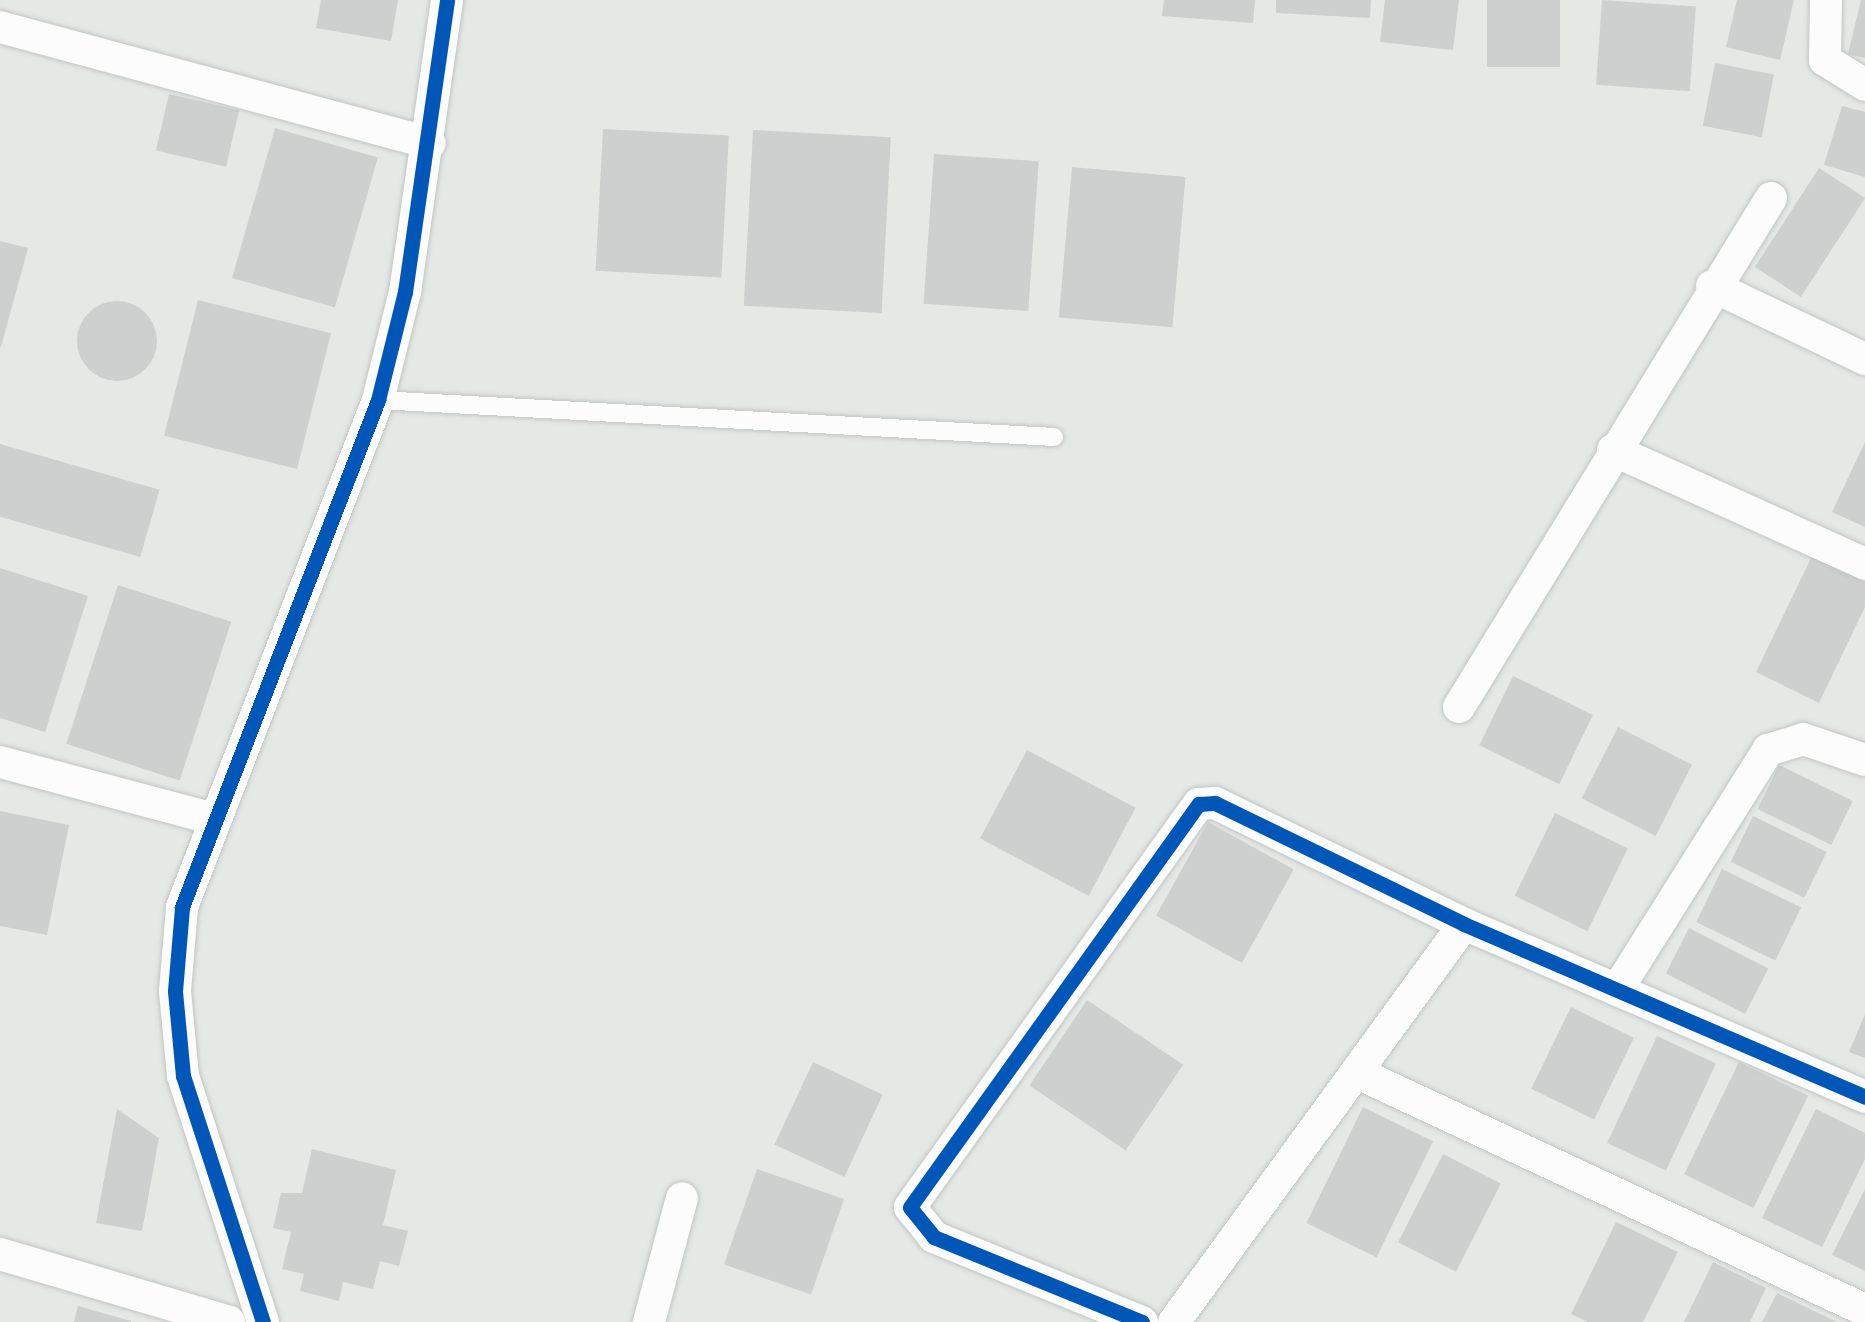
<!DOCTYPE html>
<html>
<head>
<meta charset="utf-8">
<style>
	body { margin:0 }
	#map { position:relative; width:1865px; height:1322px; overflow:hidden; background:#e4e9e6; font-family:Montserrat,sans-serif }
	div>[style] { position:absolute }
	.building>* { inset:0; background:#ccd0ce; transform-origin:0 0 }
	.round { border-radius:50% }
	.roads { filter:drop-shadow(0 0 2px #c1c6c3) drop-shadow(0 0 2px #c1c6c3) }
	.service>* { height:18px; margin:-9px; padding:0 9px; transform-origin:9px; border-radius:9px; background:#fbfcfb }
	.minor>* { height:32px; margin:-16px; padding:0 16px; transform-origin:16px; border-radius:16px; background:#fbfcfb }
	.cycleway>* { height:15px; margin:-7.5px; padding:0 7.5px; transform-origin:7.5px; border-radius:7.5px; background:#0057b8 }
	span { translate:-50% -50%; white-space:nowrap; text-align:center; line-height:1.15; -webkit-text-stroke:8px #f2f8f4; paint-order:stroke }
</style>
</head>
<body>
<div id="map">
	<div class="building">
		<i style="clip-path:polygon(321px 0,398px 0,391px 41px,316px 28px)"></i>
		<i style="clip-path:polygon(1164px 0,1255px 0,1253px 23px,1162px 16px)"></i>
		<i style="clip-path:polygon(1276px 0,1371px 0,1370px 18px,1276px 13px)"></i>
		<i style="clip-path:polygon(1385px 0,1459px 0,1453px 50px,1380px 42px)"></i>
		<i style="left:1487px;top:0;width:73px;height:67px"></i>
		<i style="left:1602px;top:0;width:94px;height:85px;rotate:4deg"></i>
		<i style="clip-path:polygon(1737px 0,1794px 0,1780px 60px,1726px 47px)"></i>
		<i style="clip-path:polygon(1861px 0,1865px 0,1865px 58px,1848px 54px)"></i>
		<i style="left:1715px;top:63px;width:60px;height:64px;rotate:11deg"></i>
		<i style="left:169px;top:94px;width:72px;height:58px;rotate:13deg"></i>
		<i style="clip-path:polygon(1842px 106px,1865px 112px,1865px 177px,1824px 165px)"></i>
		<i style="left:275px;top:128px;width:107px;height:156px;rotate:16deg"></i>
		<i style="left:603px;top:129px;width:126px;height:142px;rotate:3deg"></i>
		<i style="left:753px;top:130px;width:138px;height:176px;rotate:3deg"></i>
		<i style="left:934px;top:154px;width:105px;height:150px;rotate:4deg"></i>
		<i style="left:1072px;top:167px;width:114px;height:151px;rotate:5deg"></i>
		<i style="left:1819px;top:168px;width:55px;height:118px;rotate:33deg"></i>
		<i style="clip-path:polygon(0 241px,28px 248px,1px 347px,0 347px)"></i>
		<i style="left:198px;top:300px;width:137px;height:140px;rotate:14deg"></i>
		<i class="round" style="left:77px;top:301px;width:80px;height:80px"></i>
		<i style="clip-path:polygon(1865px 442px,1865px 527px,1832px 512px)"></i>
		<i style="left:0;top:444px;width:166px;height:70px;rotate:16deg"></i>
		<i style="clip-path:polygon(1812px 556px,1865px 582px,1865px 607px,1819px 703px,1756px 672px)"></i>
		<i style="clip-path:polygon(0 568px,88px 596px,45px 732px,0 718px)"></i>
		<i style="left:118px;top:585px;width:119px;height:167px;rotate:18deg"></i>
		<i style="left:1513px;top:676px;width:89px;height:77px;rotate:26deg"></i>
		<i style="left:1618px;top:727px;width:83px;height:80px;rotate:27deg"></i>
		<i style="left:1027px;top:750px;width:123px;height:100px;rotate:28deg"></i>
		<i style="left:1779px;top:765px;width:82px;height:49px;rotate:26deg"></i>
		<i style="clip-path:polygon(0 811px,69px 825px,47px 935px,0 926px)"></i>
		<i style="left:1555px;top:813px;width:81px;height:92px;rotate:26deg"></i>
		<i style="left:1753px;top:816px;width:82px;height:51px;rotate:26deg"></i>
		<i style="left:1208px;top:822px;width:98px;height:107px;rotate:29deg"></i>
		<i style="left:1722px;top:869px;width:88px;height:59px;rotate:26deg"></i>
		<i style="left:1689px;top:928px;width:89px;height:51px;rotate:27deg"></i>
		<i style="left:1087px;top:1000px;width:116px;height:103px;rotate:34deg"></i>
		<i style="left:1571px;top:1007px;width:70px;height:91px;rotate:26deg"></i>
		<i style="clip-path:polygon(1865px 1014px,1865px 1058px,1849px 1052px)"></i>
		<i style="left:1657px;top:1036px;width:65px;height:118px;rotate:25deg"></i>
		<i style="left:813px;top:1062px;width:77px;height:91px;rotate:25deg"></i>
		<i style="left:1739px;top:1062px;width:77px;height:125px;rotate:26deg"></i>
		<i style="left:1363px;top:1107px;width:78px;height:129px;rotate:26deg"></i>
		<i style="clip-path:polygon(117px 1109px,159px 1138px,142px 1231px,96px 1223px)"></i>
		<i style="clip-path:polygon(1816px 1109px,1865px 1133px,1865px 1159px,1822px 1247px,1762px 1218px)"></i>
		<i style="clip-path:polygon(312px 1149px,396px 1170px,383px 1225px,408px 1231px,399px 1266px,380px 1261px,373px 1289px,343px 1282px,339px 1301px,300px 1291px,304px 1274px,282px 1269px,291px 1232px,273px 1228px,281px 1193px,302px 1193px)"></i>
		<i style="left:1443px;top:1154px;width:65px;height:99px;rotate:27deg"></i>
		<i style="left:757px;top:1169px;width:92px;height:101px;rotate:19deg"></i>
		<i style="clip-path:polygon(1865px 1189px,1865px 1271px,1832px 1255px)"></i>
		<i style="clip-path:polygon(1616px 1222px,1678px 1252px,1643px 1322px,1588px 1322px,1571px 1314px)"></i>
		<i style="clip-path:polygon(1713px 1262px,1766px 1288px,1750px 1322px,1684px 1322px)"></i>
		<i style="clip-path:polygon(1777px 1293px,1837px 1322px,1762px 1322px)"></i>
		<i style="clip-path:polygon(78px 1306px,131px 1321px,131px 1322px,74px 1322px)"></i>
	</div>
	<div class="roads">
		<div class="service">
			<i style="left:378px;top:400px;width:677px;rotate:3.13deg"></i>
		</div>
		<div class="minor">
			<i style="left:1826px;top:0;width:60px;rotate:91deg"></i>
			<i style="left:1825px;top:60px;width:47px;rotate:32deg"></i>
			<i style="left:0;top:27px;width:445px;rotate:15.1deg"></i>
			<i style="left:1712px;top:286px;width:170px;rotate:25.5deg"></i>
			<i style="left:1613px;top:450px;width:277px;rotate:24.3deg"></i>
			<i style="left:1459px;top:707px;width:597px;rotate:-58.49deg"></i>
			<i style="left:0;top:762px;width:217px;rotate:14.9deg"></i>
			<i style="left:1617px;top:990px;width:284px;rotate:-57.8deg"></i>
			<i style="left:1768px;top:750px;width:37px;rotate:-17deg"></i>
			<i style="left:1803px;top:739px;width:65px;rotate:18.7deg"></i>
			<i style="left:1362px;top:1075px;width:555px;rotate:25.04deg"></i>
			<i style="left:0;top:1254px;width:239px;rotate:16.5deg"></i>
			<i style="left:263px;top:1322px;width:259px;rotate:-108deg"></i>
			<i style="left:183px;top:1076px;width:85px;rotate:-95.4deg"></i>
			<i style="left:175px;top:991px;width:84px;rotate:-85.2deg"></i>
			<i style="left:182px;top:907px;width:544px;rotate:-68.86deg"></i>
			<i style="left:378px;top:400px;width:111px;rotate:-76deg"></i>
			<i style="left:405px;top:292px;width:295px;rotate:-81.8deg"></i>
			<i style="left:649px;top:1322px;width:128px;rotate:-75.1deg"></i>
			<i style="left:1142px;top:1322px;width:225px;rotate:-157.8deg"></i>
			<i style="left:934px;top:1237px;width:38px;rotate:-129deg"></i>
			<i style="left:910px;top:1207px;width:496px;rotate:-54.4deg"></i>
			<i style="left:1199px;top:804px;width:16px;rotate:-4deg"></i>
			<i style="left:1215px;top:803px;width:277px;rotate:25.9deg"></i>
			<i style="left:1464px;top:924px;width:437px;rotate:23.3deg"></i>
			<i style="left:1174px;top:1322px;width:492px;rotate:-53.9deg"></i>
		</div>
	</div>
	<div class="cycleway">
		<i style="left:263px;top:1322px;width:259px;rotate:-108deg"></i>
		<i style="left:183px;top:1076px;width:85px;rotate:-95.4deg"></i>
		<i style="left:175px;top:991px;width:84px;rotate:-85.2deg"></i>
		<i style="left:182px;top:907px;width:544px;rotate:-68.86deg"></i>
		<i style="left:378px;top:400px;width:111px;rotate:-76deg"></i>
		<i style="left:405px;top:292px;width:295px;rotate:-81.8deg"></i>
		<i style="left:1142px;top:1322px;width:225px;rotate:-157.8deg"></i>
		<i style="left:934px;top:1237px;width:38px;rotate:-129deg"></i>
		<i style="left:910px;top:1207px;width:496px;rotate:-54.4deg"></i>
		<i style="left:1199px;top:804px;width:16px;rotate:-4deg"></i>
		<i style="left:1215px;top:803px;width:277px;rotate:25.9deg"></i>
		<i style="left:1464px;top:924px;width:437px;rotate:23.3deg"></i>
	</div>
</div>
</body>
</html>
